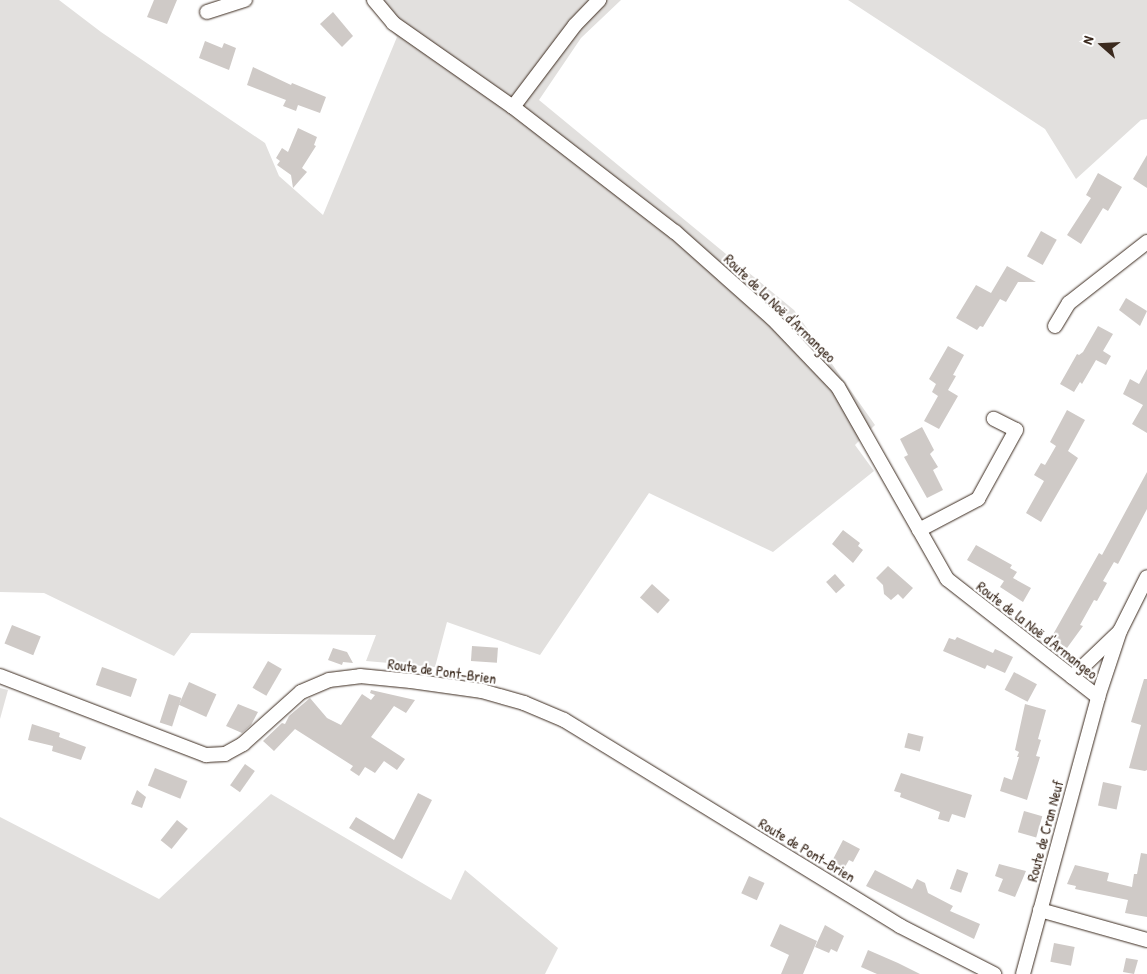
<!DOCTYPE html>
<html>
<head>
<meta charset="utf-8">
<style>
	body { margin:0 }
	#map { position:relative; width:1147px; height:974px; overflow:hidden; background:#fff; font-family:"Patrick Hand",sans-serif }
	div>[style] { position:absolute }
	.green>* { inset:0; background:#e2e0de }
	.building>* { inset:0; background:#cfcac7; transform-origin:0 0 }
	.roads { filter:drop-shadow(0 0 1px #3b2a1e) drop-shadow(0 0 1px #3b2a1e) }
	.minor>* { height:14px; margin:-7px; padding:0 7px; transform-origin:7px; border-radius:7px; background:#fff }
	span { translate:-50% -50%; white-space:nowrap; text-align:center; line-height:1.15; -webkit-text-stroke:4.5px #fff; paint-order:stroke }
	.street-label { font-size:15px; color:#3b2a1e }
	.north { position:absolute; left:1077px; top:20px; width:50px; height:50px; -webkit-text-stroke:4px #fff; paint-order:stroke; rotate:289deg; font-size:14px; font-weight:700; line-height:20px; text-align:center; color:#3b2a1e }
	.north::after { content:''; display:block; margin:auto; width:18px; height:22px; background:#3b2a1e; clip-path:polygon(50% 0,100% 100%,50% 72%,0 100%) }
</style>
</head>
<body>
<div id="map">
	<div class="green">
		<i style="clip-path:polygon(0 0,59px 0,101px 32px,265px 143px,279px 176px,323px 215px,397px 37px,365px 0,621px 0,581px 38px,539px 100px,794px 310px,875px 425px,855px 445px,874px 471px,773px 552px,649px 493px,540px 655px,447px 622px,435px 667px,366px 661px,376px 635px,191px 633px,174px 656px,44px 593px,0 592px)"></i>
		<i style="clip-path:polygon(848px 0,1147px 0,1147px 119px,1141px 120px,1076px 179px,1045px 129px)"></i>
		<i style="clip-path:polygon(0 688px,8px 690px,0 719px)"></i>
		<i style="clip-path:polygon(271px 794px,451px 900px,465px 870px,558px 948px,545px 974px,0 974px,0 817px,159px 899px)"></i>
	</div>
	<div class="building">
		<i style="clip-path:polygon(154px 0,177px 0,167px 24px,147px 17px)"></i>
		<i style="clip-path:polygon(333px 12px,353px 36px,342px 47px,320px 24px)"></i>
		<i style="clip-path:polygon(205px 41px,222px 48px,224px 43px,236px 48px,229px 70px,199px 58px)"></i>
		<i style="clip-path:polygon(253px 67px,291px 85px,292px 83px,326px 97px,320px 113px,298px 105px,296px 111px,283px 106px,286px 100px,247px 85px)"></i>
		<i style="clip-path:polygon(298px 128px,317px 137px,314px 145px,316px 146px,302px 168px,307px 172px,293px 188px,291px 175px,277px 165px,280px 161px,276px 158px,282px 148px,288px 152px)"></i>
		<i style="clip-path:polygon(1147px 155px,1147px 188px,1133px 179px)"></i>
		<i style="clip-path:polygon(1098px 173px,1122px 187px,1108px 211px,1103px 208px,1081px 244px,1067px 235px,1091px 198px,1086px 195px)"></i>
		<i style="left:1041px;top:231px;width:18px;height:29px;rotate:29deg"></i>
		<i style="clip-path:polygon(1007px 266px,1036px 282px,1018px 282px,1006px 302px,1000px 299px,983px 327px,980px 326px,977px 330px,956px 318px,976px 285px,991px 293px)"></i>
		<i style="clip-path:polygon(1126px 298px,1147px 311px,1140px 326px,1119px 310px)"></i>
		<i style="clip-path:polygon(1098px 326px,1113px 334px,1103px 351px,1111px 356px,1106px 365px,1096px 360px,1082px 384px,1080px 382px,1074px 392px,1060px 384px,1077px 354px,1079px 355px,1083px 352px)"></i>
		<i style="clip-path:polygon(948px 346px,964px 355px,953px 375px,956px 376px,948px 390px,958px 396px,939px 429px,924px 421px,938px 396px,932px 392px,936px 384px,929px 379px)"></i>
		<i style="clip-path:polygon(1147px 369px,1147px 433px,1132px 424px,1143px 405px,1123px 394px,1130px 379px,1139px 384px)"></i>
		<i style="clip-path:polygon(1067px 410px,1085px 420px,1068px 451px,1078px 458px,1041px 522px,1026px 513px,1044px 481px,1034px 475px,1041px 463px,1045px 465px,1056px 446px,1050px 442px)"></i>
		<i style="clip-path:polygon(922px 427px,934px 450px,930px 454px,938px 467px,933px 470px,943px 490px,927px 498px,904px 457px,908px 455px,900px 439px)"></i>
		<i style="clip-path:polygon(1147px 472px,1147px 509px,1118px 564px,1114px 562px,1103px 581px,1107px 583px,1097px 601px,1094px 600px,1080px 625px,1083px 626px,1067px 648px,1051px 638px,1099px 553px,1102px 555px)"></i>
		<i style="clip-path:polygon(843px 530px,860px 543px,858px 546px,863px 550px,853px 563px,832px 544px)"></i>
		<i style="clip-path:polygon(976px 545px,1012px 565px,1010px 568px,1017px 572px,1013px 578px,1031px 588px,1023px 602px,1000px 587px,1004px 581px,967px 560px)"></i>
		<i style="clip-path:polygon(888px 566px,913px 588px,903px 599px,898px 594px,891px 600px,884px 594px,883px 585px,876px 578px)"></i>
		<i style="left:835px;top:574px;width:15px;height:12px;rotate:48deg"></i>
		<i style="left:652px;top:584px;width:24px;height:18px;rotate:42deg"></i>
		<i style="left:12px;top:625px;width:31px;height:20px;rotate:22deg"></i>
		<i style="clip-path:polygon(957px 637px,993px 653px,995px 649px,1013px 657px,1005px 673px,987px 665px,985px 669px,943px 651px,949px 638px,955px 640px)"></i>
		<i style="left:472px;top:646px;width:26px;height:15px;rotate:4deg"></i>
		<i style="clip-path:polygon(333px 648px,347px 652px,353px 663px,343px 662px,342px 665px,328px 660px)"></i>
		<i style="left:268px;top:661px;width:16px;height:31px;rotate:30deg"></i>
		<i style="left:102px;top:667px;width:37px;height:19px;rotate:19deg"></i>
		<i style="left:1014px;top:672px;width:26px;height:20px;rotate:28deg"></i>
		<i style="clip-path:polygon(1144px 679px,1147px 679px,1147px 770px,1145px 771px,1129px 768px,1141px 725px,1131px 722px)"></i>
		<i style="left:189px;top:682px;width:30px;height:25px;rotate:24deg"></i>
		<i style="clip-path:polygon(371px 690px,415px 700px,406px 713px,394px 706px,371px 737px,405px 759px,397px 770px,384px 761px,375px 773px,365px 767px,359px 776px,350px 770px,353px 766px,295px 729px,274px 751px,263px 741px,282px 723px,285px 724px,289px 716px,310px 698px,327px 718px,341px 725px,362px 694px,371px 700px,375px 695px,370px 693px)"></i>
		<i style="left:169px;top:694px;width:13px;height:30px;rotate:18deg"></i>
		<i style="clip-path:polygon(238px 704px,258px 712px,251px 725px,242px 733px,226px 726px)"></i>
		<i style="clip-path:polygon(1025px 704px,1046px 710px,1038px 739px,1041px 740px,1036px 756px,1040px 757px,1027px 800px,1000px 791px,1004px 777px,1012px 780px,1019px 757px,1017px 757px,1019px 752px,1015px 750px)"></i>
		<i style="clip-path:polygon(32px 724px,60px 733px,59px 737px,86px 747px,81px 760px,52px 751px,53px 746px,28px 740px)"></i>
		<i style="left:908px;top:733px;width:16px;height:15px;rotate:14deg"></i>
		<i style="left:245px;top:764px;width:12px;height:26px;rotate:35deg"></i>
		<i style="left:155px;top:768px;width:35px;height:19px;rotate:22deg"></i>
		<i style="clip-path:polygon(901px 773px,972px 795px,965px 818px,952px 814px,949px 822px,938px 819px,940px 812px,900px 797px,901px 793px,894px 791px)"></i>
		<i style="left:1103px;top:782px;width:19px;height:24px;rotate:12deg"></i>
		<i style="clip-path:polygon(137px 790px,146px 797px,142px 808px,131px 804px)"></i>
		<i style="clip-path:polygon(418px 793px,432px 800px,402px 859px,349px 828px,356px 817px,394px 840px)"></i>
		<i style="left:1024px;top:811px;width:19px;height:22px;rotate:16deg"></i>
		<i style="left:177px;top:820px;width:14px;height:26px;rotate:39deg"></i>
		<i style="clip-path:polygon(843px 840px,860px 849px,853px 862px,849px 860px,842px 872px,830px 865px)"></i>
		<i style="clip-path:polygon(1141px 853px,1147px 854px,1147px 917px,1125px 913px,1128px 900px,1075px 889px,1076px 886px,1067px 884px,1075px 865px,1109px 873px,1107px 881px,1132px 887px,1134px 874px,1137px 874px)"></i>
		<i style="clip-path:polygon(999px 864px,1026px 871px,1015px 897px,998px 891px,1003px 879px,995px 876px)"></i>
		<i style="left:957px;top:869px;width:12px;height:21px;rotate:20deg"></i>
		<i style="clip-path:polygon(875px 870px,912px 889px,917px 879px,925px 883px,928px 893px,953px 906px,950px 911px,980px 924px,974px 939px,866px 886px)"></i>
		<i style="left:749px;top:876px;width:17px;height:19px;rotate:24deg"></i>
		<i style="clip-path:polygon(780px 924px,817px 941px,803px 974px,781px 974px,789px 955px,770px 946px)"></i>
		<i style="clip-path:polygon(825px 925px,844px 936px,837px 952px,831px 949px,829px 953px,815px 947px)"></i>
		<i style="left:1054px;top:943px;width:21px;height:19px;rotate:11deg"></i>
		<i style="clip-path:polygon(868px 950px,898px 963px,920px 974px,877px 974px,861px 967px)"></i>
		<i style="clip-path:polygon(1126px 958px,1138px 960px,1134px 974px,1123px 972px)"></i>
	</div>
	<div class="roads">
		<div class="minor">
			<i style="left:374px;top:0;width:30px;rotate:50deg"></i>
			<i style="left:393px;top:23px;width:146px;rotate:35deg"></i>
			<i style="left:513px;top:107px;width:205px;rotate:37.7deg"></i>
			<i style="left:675px;top:232px;width:130px;rotate:41.6deg"></i>
			<i style="left:772px;top:318px;width:95px;rotate:46.3deg"></i>
			<i style="left:838px;top:387px;width:221px;rotate:60.4deg"></i>
			<i style="left:947px;top:579px;width:192px;rotate:38deg"></i>
			<i style="left:207px;top:12px;width:40px;rotate:-18deg"></i>
			<i style="left:513px;top:107px;width:103px;rotate:-52.9deg"></i>
			<i style="left:575px;top:25px;width:35px;rotate:-46deg"></i>
			<i style="left:1055px;top:326px;width:27px;rotate:-59deg"></i>
			<i style="left:1069px;top:303px;width:99px;rotate:-38deg"></i>
			<i style="left:919px;top:530px;width:67px;rotate:-27.7deg"></i>
			<i style="left:978px;top:499px;width:79px;rotate:-61.2deg"></i>
			<i style="left:1016px;top:430px;width:25px;rotate:-153deg"></i>
			<i style="left:0;top:676px;width:221px;rotate:21deg"></i>
			<i style="left:206px;top:755px;width:19px;rotate:-3deg"></i>
			<i style="left:225px;top:754px;width:21px;rotate:-29deg"></i>
			<i style="left:243px;top:744px;width:78px;rotate:-41.9deg"></i>
			<i style="left:301px;top:692px;width:30px;rotate:-23deg"></i>
			<i style="left:329px;top:680px;width:31px;rotate:-7deg"></i>
			<i style="left:360px;top:676px;width:51px;rotate:5.6deg"></i>
			<i style="left:411px;top:681px;width:72px;rotate:8deg"></i>
			<i style="left:482px;top:691px;width:44px;rotate:15.9deg"></i>
			<i style="left:524px;top:703px;width:43px;rotate:23deg"></i>
			<i style="left:564px;top:720px;width:394px;rotate:31.5deg"></i>
			<i style="left:900px;top:926px;width:106px;rotate:27.1deg"></i>
			<i style="left:1072px;top:677px;width:64px;rotate:-43.7deg"></i>
			<i style="left:1040px;top:910px;width:111px;rotate:15.7deg"></i>
			<i style="left:1023px;top:974px;width:287px;rotate:-74.8deg"></i>
			<i style="left:1098px;top:697px;width:70px;rotate:-71.6deg"></i>
			<i style="left:1120px;top:631px;width:60px;rotate:-63.4deg"></i>
		</div>
	</div>
	<div class="street-label">
		<span style="left:780px;top:308px;rotate:44deg">Route de la Noë d'Armangeo</span>
		<span style="left:1037px;top:630px;rotate:38deg">Route de la Noë d'Armangeo</span>
		<span style="left:442px;top:671px;rotate:8deg">Route de Pont-Brien</span>
		<span style="left:1045px;top:831px;rotate:-75deg">Route de Cran Neuf</span>
		<span style="left:807px;top:850px;rotate:31deg">Route de Pont-Brien</span>
	</div>
	<div class="north">N</div>
</div>
</body>
</html>
